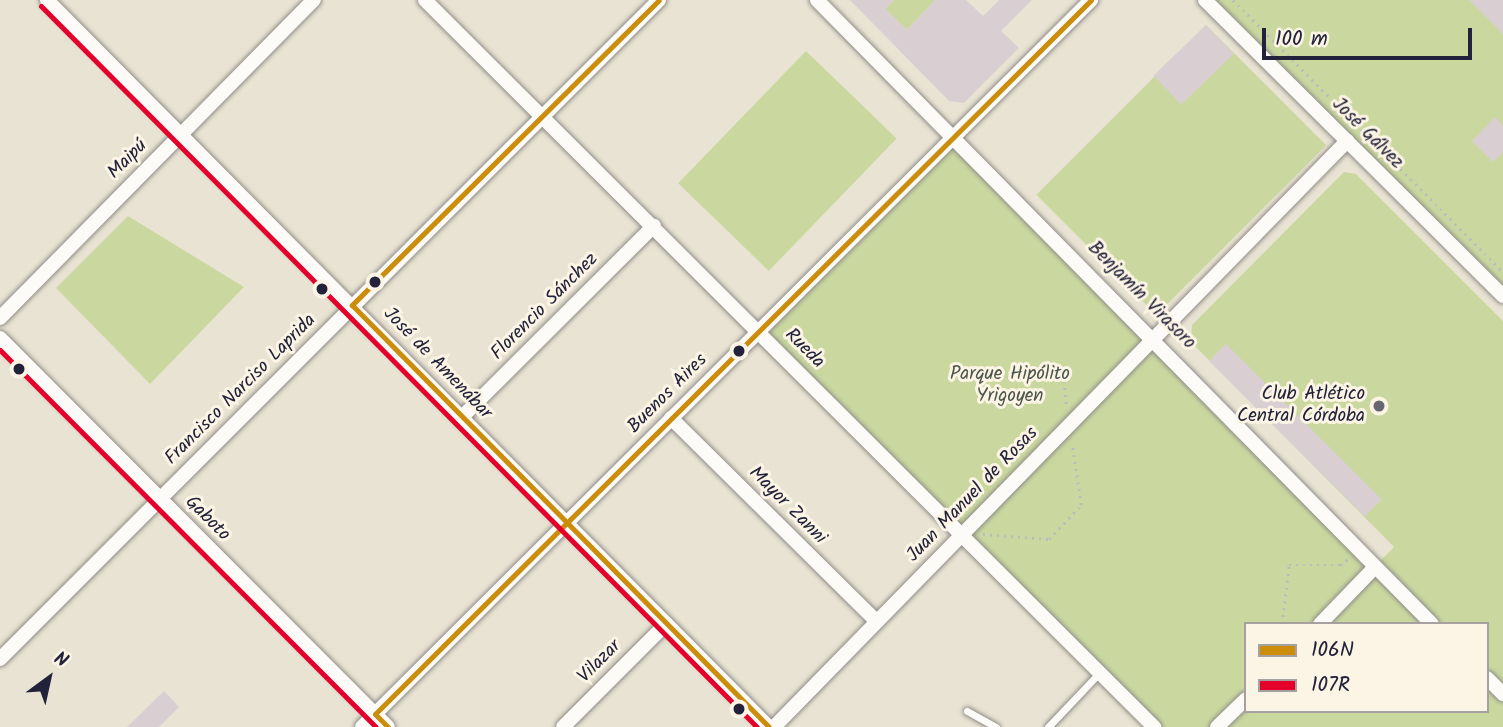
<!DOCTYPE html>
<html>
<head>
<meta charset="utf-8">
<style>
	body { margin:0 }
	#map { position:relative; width:1503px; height:727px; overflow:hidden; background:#e9e3d3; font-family:Kalam,sans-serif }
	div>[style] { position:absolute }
	.green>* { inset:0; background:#cad8a0; transform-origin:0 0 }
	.building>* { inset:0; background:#d9ced2; transform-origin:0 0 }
	.path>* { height:2.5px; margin-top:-1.25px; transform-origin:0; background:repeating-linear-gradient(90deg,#bdbcbb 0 2px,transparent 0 7px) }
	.roads { filter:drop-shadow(0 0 2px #8f8d88) drop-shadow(0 0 2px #8f8d88) }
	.service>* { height:7px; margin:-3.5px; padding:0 3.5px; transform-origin:3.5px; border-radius:3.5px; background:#fcfbf8 }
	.minor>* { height:14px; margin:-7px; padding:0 7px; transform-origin:7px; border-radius:7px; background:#fcfbf8 }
	.bus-1>* { height:5px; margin:-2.5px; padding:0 2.5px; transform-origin:2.5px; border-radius:2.5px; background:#cc8c0c }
	.bus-2>* { height:5px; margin:-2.5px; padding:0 2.5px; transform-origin:2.5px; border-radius:2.5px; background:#e4002b }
	.dots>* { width:19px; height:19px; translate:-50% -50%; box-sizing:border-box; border:4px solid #fcf5e5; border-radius:50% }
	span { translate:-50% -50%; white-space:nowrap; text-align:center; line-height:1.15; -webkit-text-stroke:6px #fcf5e5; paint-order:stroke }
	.street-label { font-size:19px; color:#22223b }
	.park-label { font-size:19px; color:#4d564d }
	.poi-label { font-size:19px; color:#22223b }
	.right { translate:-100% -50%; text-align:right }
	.legend { position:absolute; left:1244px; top:622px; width:245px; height:91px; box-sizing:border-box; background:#fcf5e5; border:2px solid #a5a1a1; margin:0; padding:9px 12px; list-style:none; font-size:21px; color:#22223b }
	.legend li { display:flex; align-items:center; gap:14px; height:35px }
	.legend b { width:35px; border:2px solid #a5a1a1 }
	.north { position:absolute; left:14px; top:643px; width:70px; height:70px; -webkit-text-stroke:5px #fcf5e5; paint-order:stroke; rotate:33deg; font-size:19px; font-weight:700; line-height:28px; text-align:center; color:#22223b }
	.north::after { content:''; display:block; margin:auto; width:24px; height:32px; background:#22223b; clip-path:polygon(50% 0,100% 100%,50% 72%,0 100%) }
	.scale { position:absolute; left:1262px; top:28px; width:210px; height:32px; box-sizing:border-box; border:4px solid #22223b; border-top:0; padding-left:9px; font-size:21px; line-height:24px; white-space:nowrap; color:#22223b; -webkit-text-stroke:5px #fcf5e5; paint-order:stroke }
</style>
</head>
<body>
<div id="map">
	<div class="green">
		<i style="clip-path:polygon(894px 0,935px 0,907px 30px,885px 9px)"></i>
		<i style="clip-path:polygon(1205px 0,1503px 0,1503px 296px)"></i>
		<i style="left:1206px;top:25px;width:170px;height:240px;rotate:45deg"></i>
		<i style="left:806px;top:51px;width:126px;height:184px;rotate:44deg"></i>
		<i style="clip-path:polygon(evenodd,953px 136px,1375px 566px,1394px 547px,1191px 342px,1192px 325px,1344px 172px,1356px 174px,1503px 321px,1503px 727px,1154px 727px,759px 331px,953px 136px,1246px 624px,1487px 624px,1487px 711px,1246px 711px,1246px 624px)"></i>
		<i style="clip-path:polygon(128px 216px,244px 287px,150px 384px,56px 288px)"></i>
	</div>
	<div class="building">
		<i style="clip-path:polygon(850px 0,894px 0,885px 9px,907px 30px,935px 0,966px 0,983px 16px,999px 0,1032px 0,1001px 31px,1019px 48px,964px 103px,949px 101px)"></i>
		<i style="clip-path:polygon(1469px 0,1503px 0,1503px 34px)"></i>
		<i style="left:1206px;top:25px;width:40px;height:73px;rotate:46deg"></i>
		<i style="clip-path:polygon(1495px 117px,1503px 126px,1503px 152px,1493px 162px,1472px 141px)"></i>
		<i style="left:1226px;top:344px;width:220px;height:24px;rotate:45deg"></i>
		<i style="clip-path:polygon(164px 691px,179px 707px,159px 727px,127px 727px)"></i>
	</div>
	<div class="path">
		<i style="left:1233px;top:0;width:383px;rotate:45.2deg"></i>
		<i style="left:1063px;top:367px;width:42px;rotate:84.6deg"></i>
		<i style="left:983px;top:534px;width:66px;rotate:4.3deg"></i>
		<i style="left:1049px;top:539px;width:47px;rotate:-46.7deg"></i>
		<i style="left:1081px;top:505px;width:63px;rotate:-98.3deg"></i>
		<i style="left:1282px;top:624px;width:59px;rotate:-83.2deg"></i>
		<i style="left:1289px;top:565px;width:51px"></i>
		<i style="left:1340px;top:565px;width:10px;rotate:-37deg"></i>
	</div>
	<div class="roads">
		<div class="service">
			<i style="left:967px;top:711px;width:33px;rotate:29deg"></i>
			<i style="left:1048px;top:727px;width:76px;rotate:-46.6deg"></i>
		</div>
		<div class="minor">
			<i style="left:47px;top:0;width:1025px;rotate:45.2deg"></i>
			<i style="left:425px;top:0;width:1030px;rotate:44.92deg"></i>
			<i style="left:817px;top:0;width:876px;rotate:45.42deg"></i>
			<i style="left:1205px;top:0;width:420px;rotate:44.8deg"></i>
			<i style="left:0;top:318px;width:447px;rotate:-45.4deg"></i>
			<i style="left:0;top:338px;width:549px;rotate:45.07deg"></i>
			<i style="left:462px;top:417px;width:271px;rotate:-44.9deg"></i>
			<i style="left:671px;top:418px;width:289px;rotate:44.7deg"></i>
			<i style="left:1320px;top:624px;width:79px;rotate:-46deg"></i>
			<i style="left:0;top:659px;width:932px;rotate:-45deg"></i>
			<i style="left:1487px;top:678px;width:23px;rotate:45deg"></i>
			<i style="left:362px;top:727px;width:1030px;rotate:-44.92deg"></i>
			<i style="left:563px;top:727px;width:146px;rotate:-45deg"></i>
			<i style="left:774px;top:727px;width:820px;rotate:-45.64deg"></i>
			<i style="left:1217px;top:727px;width:40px;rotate:-44deg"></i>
		</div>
	</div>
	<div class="bus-1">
		<i style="left:659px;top:0;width:433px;rotate:135.2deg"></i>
		<i style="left:352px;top:305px;width:593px;rotate:45.34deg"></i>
		<i style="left:388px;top:727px;width:18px;rotate:-135deg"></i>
		<i style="left:375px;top:714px;width:1011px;rotate:-44.92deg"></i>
	</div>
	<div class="bus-2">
		<i style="left:41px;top:6px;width:1016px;rotate:45.2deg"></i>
		<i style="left:0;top:350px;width:532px;rotate:45.08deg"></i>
	</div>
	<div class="dots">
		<i style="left:375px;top:282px;background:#22223b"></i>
		<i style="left:322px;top:289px;background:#22223b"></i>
		<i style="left:739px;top:351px;background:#22223b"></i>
		<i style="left:19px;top:369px;background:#22223b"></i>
		<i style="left:1379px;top:406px;background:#686670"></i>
		<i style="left:739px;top:709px;background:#22223b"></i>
	</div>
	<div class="street-label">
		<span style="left:1367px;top:134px;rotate:45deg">José Gálvez</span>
		<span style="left:128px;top:160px;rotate:-45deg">Maipú</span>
		<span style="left:1141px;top:296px;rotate:45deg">Benjamín Virasoro</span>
		<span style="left:545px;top:307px;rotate:-45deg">Florencio Sánchez</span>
		<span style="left:804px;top:349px;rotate:45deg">Rueda</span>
		<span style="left:437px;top:364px;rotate:46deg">José de Amenábar</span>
		<span style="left:241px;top:390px;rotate:-45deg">Francisco Narciso Laprida</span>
		<span style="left:668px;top:394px;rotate:-45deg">Buenos Aires</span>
		<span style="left:973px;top:495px;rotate:-46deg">Juan Manuel de Rosas</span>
		<span style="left:787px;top:506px;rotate:45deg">Mayor Zanni</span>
		<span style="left:207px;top:519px;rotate:45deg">Gaboto</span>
		<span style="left:600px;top:662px;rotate:-45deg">Vilazar</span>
	</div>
	<div class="park-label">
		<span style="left:1010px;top:386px">Parque Hipólito<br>Yrigoyen</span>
	</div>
	<div class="poi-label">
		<span class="right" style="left:1365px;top:406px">Club Atlético<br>Central Córdoba</span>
	</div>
	<ul class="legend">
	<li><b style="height:9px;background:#cc8c0c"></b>106N</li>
	<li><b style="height:9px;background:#e4002b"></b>107R</li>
	</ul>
	<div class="north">N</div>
	<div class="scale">100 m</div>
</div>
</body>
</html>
